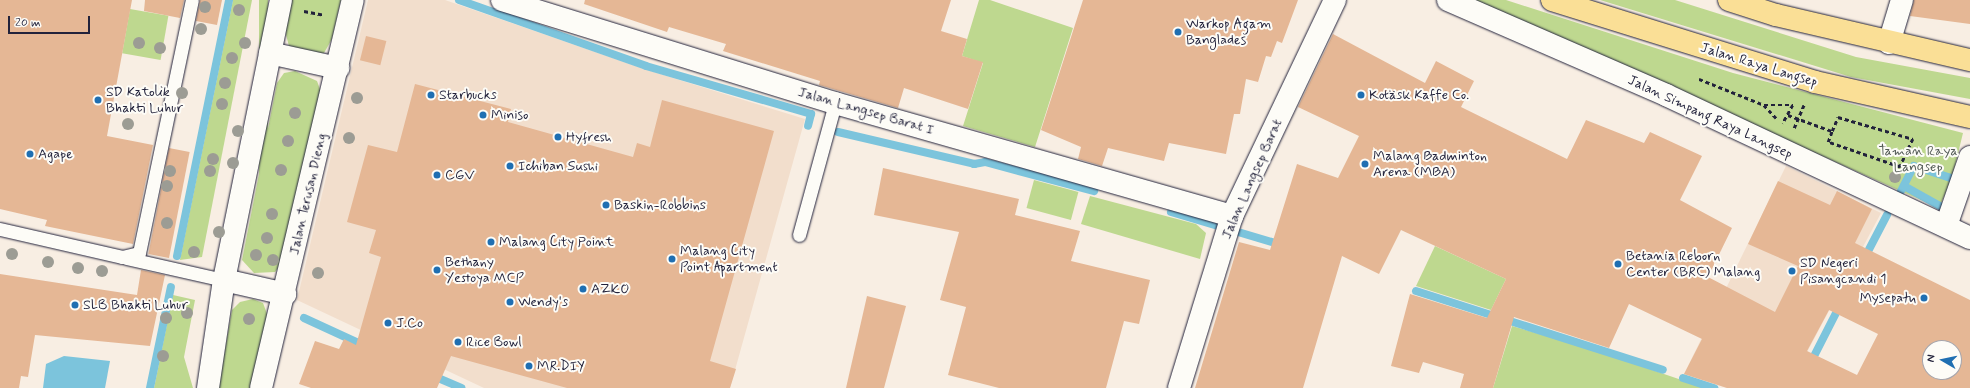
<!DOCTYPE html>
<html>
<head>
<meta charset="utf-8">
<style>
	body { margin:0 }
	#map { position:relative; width:1970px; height:388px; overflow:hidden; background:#f8eee3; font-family:Mynerve,sans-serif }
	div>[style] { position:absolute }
	.built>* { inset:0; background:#f2decc }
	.green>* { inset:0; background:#bed88f; transform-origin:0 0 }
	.water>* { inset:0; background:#7cc4dc }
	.stream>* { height:8px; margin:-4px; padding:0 4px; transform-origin:4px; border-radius:4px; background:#7cc4dc }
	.building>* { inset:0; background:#e5b795; transform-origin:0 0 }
	.path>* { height:2.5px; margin-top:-1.25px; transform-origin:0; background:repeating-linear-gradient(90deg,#22223b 0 4px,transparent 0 7px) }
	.roads { filter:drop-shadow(0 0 1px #22223b) drop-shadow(0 0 1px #22223b) }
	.service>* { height:13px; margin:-6.5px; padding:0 6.5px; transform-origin:6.5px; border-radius:6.5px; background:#fdfcf7 }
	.minor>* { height:22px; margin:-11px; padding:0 11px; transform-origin:11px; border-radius:11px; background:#fdfcf7 }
	.tertiary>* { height:22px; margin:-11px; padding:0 11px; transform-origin:11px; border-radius:11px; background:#fdfcf7 }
	.primary>* { height:22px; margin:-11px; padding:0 11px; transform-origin:11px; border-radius:11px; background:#fadf96 }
	.trees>* { width:12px; height:12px; margin:-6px; border-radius:50%; background:#9c9c94 }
	.dots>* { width:11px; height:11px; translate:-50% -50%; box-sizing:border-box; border:2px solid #fdfcf7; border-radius:50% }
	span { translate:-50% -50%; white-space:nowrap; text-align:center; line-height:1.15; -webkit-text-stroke:4px #fdfcf7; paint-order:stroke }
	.poi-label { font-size:14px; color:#22223b }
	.left { translate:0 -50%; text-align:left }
	.right { translate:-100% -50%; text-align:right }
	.street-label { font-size:14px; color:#22223b }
	.park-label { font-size:14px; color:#515954 }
	.north { position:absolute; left:1922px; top:340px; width:40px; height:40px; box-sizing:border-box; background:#fdfcf7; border:1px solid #a5a5ac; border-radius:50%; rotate:279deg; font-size:11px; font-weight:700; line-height:16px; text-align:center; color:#22223b }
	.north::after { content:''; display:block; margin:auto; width:14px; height:18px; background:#1f6fb2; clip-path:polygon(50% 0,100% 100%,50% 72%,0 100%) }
	.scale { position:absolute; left:8px; top:16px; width:82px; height:18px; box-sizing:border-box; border:2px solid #22223b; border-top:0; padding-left:5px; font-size:12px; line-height:14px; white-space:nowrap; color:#22223b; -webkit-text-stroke:3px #fdfcf7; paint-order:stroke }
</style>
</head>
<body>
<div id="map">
	<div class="built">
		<i style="clip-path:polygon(368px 0,445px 0,644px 69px,805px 119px,730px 388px,484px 388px,297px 300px)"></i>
		<i style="clip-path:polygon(1786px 166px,1881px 213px,1788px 388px,1727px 388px,1684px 374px)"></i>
	</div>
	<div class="green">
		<i style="clip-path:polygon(233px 0,252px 0,202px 257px,180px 260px)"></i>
		<i style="left:259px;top:0;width:9px;height:261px"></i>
		<i style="clip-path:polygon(291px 0,341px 0,332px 39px,324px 53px,315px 56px,295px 51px,289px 46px,285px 31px)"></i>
		<i style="clip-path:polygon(979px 0,990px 0,1073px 28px,1035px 147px,963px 126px,983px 63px,962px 56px)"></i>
		<i style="clip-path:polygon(1471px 0,1506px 0,1733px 73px,1963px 133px,1952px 178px,1939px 208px)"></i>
		<i style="clip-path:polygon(1600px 0,1675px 0,1856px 57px,1970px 78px,1970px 99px,1851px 77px)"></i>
		<i style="left:130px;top:9px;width:39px;height:45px;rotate:10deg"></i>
		<i style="clip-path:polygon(295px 71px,317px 81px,321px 92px,279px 267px,275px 272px,254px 273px,242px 260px,277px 83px,284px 73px)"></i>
		<i style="left:1034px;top:180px;width:46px;height:29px;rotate:15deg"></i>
		<i style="clip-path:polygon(1090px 196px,1196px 224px,1206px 233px,1200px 259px,1081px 224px)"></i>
		<i style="clip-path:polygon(1435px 246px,1506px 279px,1491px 310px,1416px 286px)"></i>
		<i style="clip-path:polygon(173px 295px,195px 300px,184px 357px,193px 388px,154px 388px)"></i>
		<i style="clip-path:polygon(253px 299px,263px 303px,269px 319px,252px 388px,218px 388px,232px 310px,240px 302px)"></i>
		<i style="clip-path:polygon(1512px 326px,1585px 347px,1705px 388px,1493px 388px)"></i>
	</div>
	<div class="water">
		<i style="clip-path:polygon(64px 356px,110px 361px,105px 388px,43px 388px,46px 364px)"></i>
	</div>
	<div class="stream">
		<i style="left:459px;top:0;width:198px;rotate:19.4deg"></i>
		<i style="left:646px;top:66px;width:172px;rotate:16.2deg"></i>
		<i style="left:811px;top:114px;width:12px;rotate:104deg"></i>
		<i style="left:838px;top:132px;width:140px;rotate:13.2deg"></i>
		<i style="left:974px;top:164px;width:11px;rotate:-10deg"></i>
		<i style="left:985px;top:162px;width:113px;rotate:14.9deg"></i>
		<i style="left:1904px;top:186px;width:41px;rotate:29.1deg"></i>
		<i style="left:1901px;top:191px;width:28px;rotate:-63deg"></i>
		<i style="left:1914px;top:166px;width:40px;rotate:18deg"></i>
		<i style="left:1171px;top:212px;width:116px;rotate:16.6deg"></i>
		<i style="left:177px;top:256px;width:261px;rotate:-78.5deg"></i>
		<i style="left:1864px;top:259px;width:50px;rotate:-62.4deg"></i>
		<i style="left:1416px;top:291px;width:259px;rotate:17.7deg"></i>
		<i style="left:304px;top:318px;width:67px;rotate:24.7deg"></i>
		<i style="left:1810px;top:364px;width:66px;rotate:-63deg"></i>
		<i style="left:431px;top:375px;width:33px;rotate:23deg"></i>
		<i style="left:1683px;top:378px;width:33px;rotate:18deg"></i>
		<i style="left:150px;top:388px;width:103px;rotate:-78.3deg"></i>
	</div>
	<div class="building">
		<i style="clip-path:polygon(0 0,132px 0,107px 136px,153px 145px,133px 244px,45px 226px,47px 220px,0 209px)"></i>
		<i style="clip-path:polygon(145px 0,184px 0,180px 18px,144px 11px)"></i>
		<i style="clip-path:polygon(200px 0,222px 0,217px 25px,196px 21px)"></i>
		<i style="clip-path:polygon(585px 0,951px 0,941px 31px,967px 39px,962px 56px,983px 62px,968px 109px,904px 88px,898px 108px,819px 85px,820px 81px,723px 51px,726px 44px,669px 27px,667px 32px,584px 4px)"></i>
		<i style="clip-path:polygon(1083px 0,1298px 0,1282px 43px,1277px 41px,1271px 57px,1266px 56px,1258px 82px,1246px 79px,1240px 114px,1234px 114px,1226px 154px,1169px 143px,1164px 161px,1108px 148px,1102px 166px,1078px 159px,1081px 147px,1041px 130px)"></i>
		<i style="clip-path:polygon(1914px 0,1970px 0,1970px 24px,1910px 16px)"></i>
		<i style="clip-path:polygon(evenodd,1333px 34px,1425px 83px,1436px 61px,1474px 81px,1461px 107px,1567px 159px,1586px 120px,1644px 143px,1650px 132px,1702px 156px,1680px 200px,1732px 228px,1708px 277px,1775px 312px,1798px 266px,1748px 244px,1778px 181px,1830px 205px,1837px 191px,1872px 209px,1855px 243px,1970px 300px,1970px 388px,1727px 388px,1684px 374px,1702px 339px,1629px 304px,1609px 348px,1514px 317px,1493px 388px,1460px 388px,1464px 374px,1423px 362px,1419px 373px,1391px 366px,1410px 294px,1487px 318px,1506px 279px,1401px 230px,1379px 274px,1342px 256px,1303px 388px,1195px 388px,1239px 242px,1270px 250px,1297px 164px,1338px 178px,1359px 136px,1298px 107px,1333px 34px,1829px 310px,1878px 334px,1857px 375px,1807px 351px,1829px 310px,1333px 34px,1930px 348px,1954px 348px,1954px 372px,1930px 372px,1930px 348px)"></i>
		<i style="left:366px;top:36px;width:21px;height:25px;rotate:14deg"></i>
		<i style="clip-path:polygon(415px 84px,511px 109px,508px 122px,633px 157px,637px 143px,650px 147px,662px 100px,774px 131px,710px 361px,736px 369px,730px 388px,567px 388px,451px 356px,437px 388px,311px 388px,299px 384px,315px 341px,339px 349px,344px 339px,356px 345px,381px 257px,369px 253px,376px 230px,347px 222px,368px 145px,397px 152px)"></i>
		<i style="left:169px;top:148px;width:21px;height:108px;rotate:11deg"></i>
		<i style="clip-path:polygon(883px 168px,1019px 199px,1015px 215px,1080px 231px,1071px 261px,1150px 280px,1139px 324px,1124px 321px,1106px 388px,999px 388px,948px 375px,966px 307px,940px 300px,959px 232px,874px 215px)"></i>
		<i style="clip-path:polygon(141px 270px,165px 275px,150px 346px,35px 335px,28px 377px,21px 376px,19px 388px,0 388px,0 274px,137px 295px)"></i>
		<i style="clip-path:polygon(867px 296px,906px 306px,884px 388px,846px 388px)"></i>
	</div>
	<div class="path">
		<i style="left:304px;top:11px;width:20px;rotate:11deg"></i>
		<i style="left:1699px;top:79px;width:70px;rotate:21.8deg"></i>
		<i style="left:1764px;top:105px;width:29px"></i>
		<i style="left:1793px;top:105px;width:21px;rotate:119deg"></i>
		<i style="left:1764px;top:105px;width:18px;rotate:47deg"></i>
		<i style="left:1788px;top:115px;width:47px;rotate:20deg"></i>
		<i style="left:1832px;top:131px;width:15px;rotate:-67deg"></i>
		<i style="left:1838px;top:117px;width:78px;rotate:16.3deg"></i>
		<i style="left:1913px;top:139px;width:31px;rotate:115deg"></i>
		<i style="left:1900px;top:167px;width:76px;rotate:-160.9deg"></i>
		<i style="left:1828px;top:142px;width:12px;rotate:-70deg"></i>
		<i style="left:1794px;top:128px;width:25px;rotate:-67deg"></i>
	</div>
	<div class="roads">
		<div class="service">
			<i style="left:0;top:229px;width:125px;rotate:12.9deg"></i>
			<i style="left:122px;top:257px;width:17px;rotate:-13deg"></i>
			<i style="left:139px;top:253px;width:258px;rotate:-78.2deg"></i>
			<i style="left:799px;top:235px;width:137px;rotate:-74.7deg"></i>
			<i style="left:126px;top:258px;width:100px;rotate:12.7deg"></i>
		</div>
		<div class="minor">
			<i style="left:502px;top:0;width:349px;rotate:17.2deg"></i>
			<i style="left:835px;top:103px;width:413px;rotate:15.9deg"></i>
			<i style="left:1448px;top:0;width:238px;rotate:23.5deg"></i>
			<i style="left:1666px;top:95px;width:336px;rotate:25.2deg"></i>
			<i style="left:1889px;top:43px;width:45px;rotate:-73.2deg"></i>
			<i style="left:1946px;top:226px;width:73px;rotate:-70.8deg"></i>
			<i style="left:1179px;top:388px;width:180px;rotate:-72.9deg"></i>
			<i style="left:1232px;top:216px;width:239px;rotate:-64.5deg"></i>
		</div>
		<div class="tertiary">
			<i style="left:270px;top:53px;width:70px;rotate:12.4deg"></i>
			<i style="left:224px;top:280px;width:63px;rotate:12.9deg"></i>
			<i style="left:208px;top:388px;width:109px;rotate:-81.6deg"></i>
			<i style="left:224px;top:280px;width:286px;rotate:-78.5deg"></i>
			<i style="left:261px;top:388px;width:399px;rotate:-76.7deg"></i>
		</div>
		<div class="primary">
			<i style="left:1552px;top:0;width:275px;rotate:17.3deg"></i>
			<i style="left:1815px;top:82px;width:159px;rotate:12.7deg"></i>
			<i style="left:1729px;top:0;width:49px;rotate:17.7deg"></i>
			<i style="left:1776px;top:15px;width:199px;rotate:13.1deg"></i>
		</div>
	</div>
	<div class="trees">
		<i style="left:205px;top:7px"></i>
		<i style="left:239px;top:10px"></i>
		<i style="left:201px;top:29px"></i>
		<i style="left:139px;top:43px"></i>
		<i style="left:245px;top:43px"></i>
		<i style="left:160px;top:48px"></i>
		<i style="left:232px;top:58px"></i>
		<i style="left:225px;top:83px"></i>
		<i style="left:182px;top:93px"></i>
		<i style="left:357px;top:98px"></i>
		<i style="left:222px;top:104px"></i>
		<i style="left:295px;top:113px"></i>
		<i style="left:128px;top:124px"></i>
		<i style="left:238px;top:131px"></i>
		<i style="left:349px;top:138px"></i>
		<i style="left:288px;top:141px"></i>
		<i style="left:213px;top:159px"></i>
		<i style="left:233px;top:163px"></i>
		<i style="left:281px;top:170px"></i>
		<i style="left:170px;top:171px"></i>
		<i style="left:210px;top:171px"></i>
		<i style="left:1895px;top:177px"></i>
		<i style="left:167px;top:186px"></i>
		<i style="left:272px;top:214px"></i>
		<i style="left:167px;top:223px"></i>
		<i style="left:219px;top:232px"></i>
		<i style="left:267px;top:238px"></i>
		<i style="left:194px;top:252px"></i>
		<i style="left:12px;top:254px"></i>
		<i style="left:256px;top:255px"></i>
		<i style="left:273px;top:260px"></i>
		<i style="left:48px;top:262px"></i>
		<i style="left:78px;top:268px"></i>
		<i style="left:102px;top:271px"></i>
		<i style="left:318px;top:273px"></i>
		<i style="left:187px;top:313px"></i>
		<i style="left:166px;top:318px"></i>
		<i style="left:249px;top:319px"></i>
		<i style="left:163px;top:356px"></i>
	</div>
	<div class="dots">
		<i style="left:1178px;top:32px;background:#1f6fb2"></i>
		<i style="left:431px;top:95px;background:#1f6fb2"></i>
		<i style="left:1361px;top:95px;background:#1f6fb2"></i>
		<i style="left:98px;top:100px;background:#1f6fb2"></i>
		<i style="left:483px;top:115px;background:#1f6fb2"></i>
		<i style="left:558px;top:137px;background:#1f6fb2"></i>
		<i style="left:30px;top:154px;background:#1f6fb2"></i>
		<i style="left:1365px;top:164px;background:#1f6fb2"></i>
		<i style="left:510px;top:166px;background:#1f6fb2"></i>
		<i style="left:437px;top:175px;background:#1f6fb2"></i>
		<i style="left:606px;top:205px;background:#1f6fb2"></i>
		<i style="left:491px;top:242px;background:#1f6fb2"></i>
		<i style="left:672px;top:259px;background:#1f6fb2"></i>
		<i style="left:1618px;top:264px;background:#1f6fb2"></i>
		<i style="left:437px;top:270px;background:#1f6fb2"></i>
		<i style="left:1792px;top:271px;background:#1f6fb2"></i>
		<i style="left:583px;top:289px;background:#1f6fb2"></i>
		<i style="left:1924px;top:298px;background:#1f6fb2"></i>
		<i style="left:510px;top:302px;background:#1f6fb2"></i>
		<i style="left:75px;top:305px;background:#1f6fb2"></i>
		<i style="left:388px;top:323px;background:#1f6fb2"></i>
		<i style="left:458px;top:342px;background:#1f6fb2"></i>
		<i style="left:529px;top:366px;background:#1f6fb2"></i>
	</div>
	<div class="poi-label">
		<span class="left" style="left:1186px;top:32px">Warkop Agam<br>Banglades</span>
		<span class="left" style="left:106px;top:100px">SD Katolik<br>Bhakti Luhur</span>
		<span class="left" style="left:439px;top:95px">Starbucks</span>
		<span class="left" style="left:1369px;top:95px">Kotäsk Kaffe Co.</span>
		<span class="left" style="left:491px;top:115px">Miniso</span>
		<span class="left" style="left:566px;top:137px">Hyfresh</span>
		<span class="left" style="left:38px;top:154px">Agape</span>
		<span class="left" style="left:1373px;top:164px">Malang Badminton<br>Arena (MBA)</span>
		<span class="left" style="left:518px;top:166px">Ichiban Sushi</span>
		<span class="left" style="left:445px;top:175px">CGV</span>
		<span class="left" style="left:614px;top:205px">Baskin-Robbins</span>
		<span class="left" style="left:499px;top:242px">Malang City Point</span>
		<span class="left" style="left:680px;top:259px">Malang City<br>Point Apartment</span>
		<span class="left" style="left:1626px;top:264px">Betania Reborn<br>Center (BRC) Malang</span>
		<span class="left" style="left:445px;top:270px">Bethany<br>Yestoya MCP</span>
		<span class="left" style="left:1800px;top:271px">SD Negeri<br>Pisangcandi 1</span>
		<span class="left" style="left:591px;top:289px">AZKO</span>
		<span class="right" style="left:1916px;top:298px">Mysepatu</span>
		<span class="left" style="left:518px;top:302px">Wendy's</span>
		<span class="left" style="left:83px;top:305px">SLB Bhakti Luhur</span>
		<span class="left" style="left:396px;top:323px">J.Co</span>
		<span class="left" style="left:466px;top:342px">Rice Bowl</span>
		<span class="left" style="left:537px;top:366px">MR.DIY</span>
	</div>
	<div class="street-label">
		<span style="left:1759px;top:65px;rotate:17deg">Jalan Raya Langsep</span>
		<span style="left:866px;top:111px;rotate:16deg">Jalan Langsep Barat I</span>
		<span style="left:1710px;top:117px;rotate:25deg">Jalan Simpang Raya Langsep</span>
		<span style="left:1252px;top:179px;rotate:-66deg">Jalan Langsep Barat</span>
		<span style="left:308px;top:194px;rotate:-77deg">Jalan Terusan Dieng</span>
	</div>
	<div class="park-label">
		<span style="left:1918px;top:159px">Taman Raya<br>Langsep</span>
	</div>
	<div class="north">N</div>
	<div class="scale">20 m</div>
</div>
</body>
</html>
